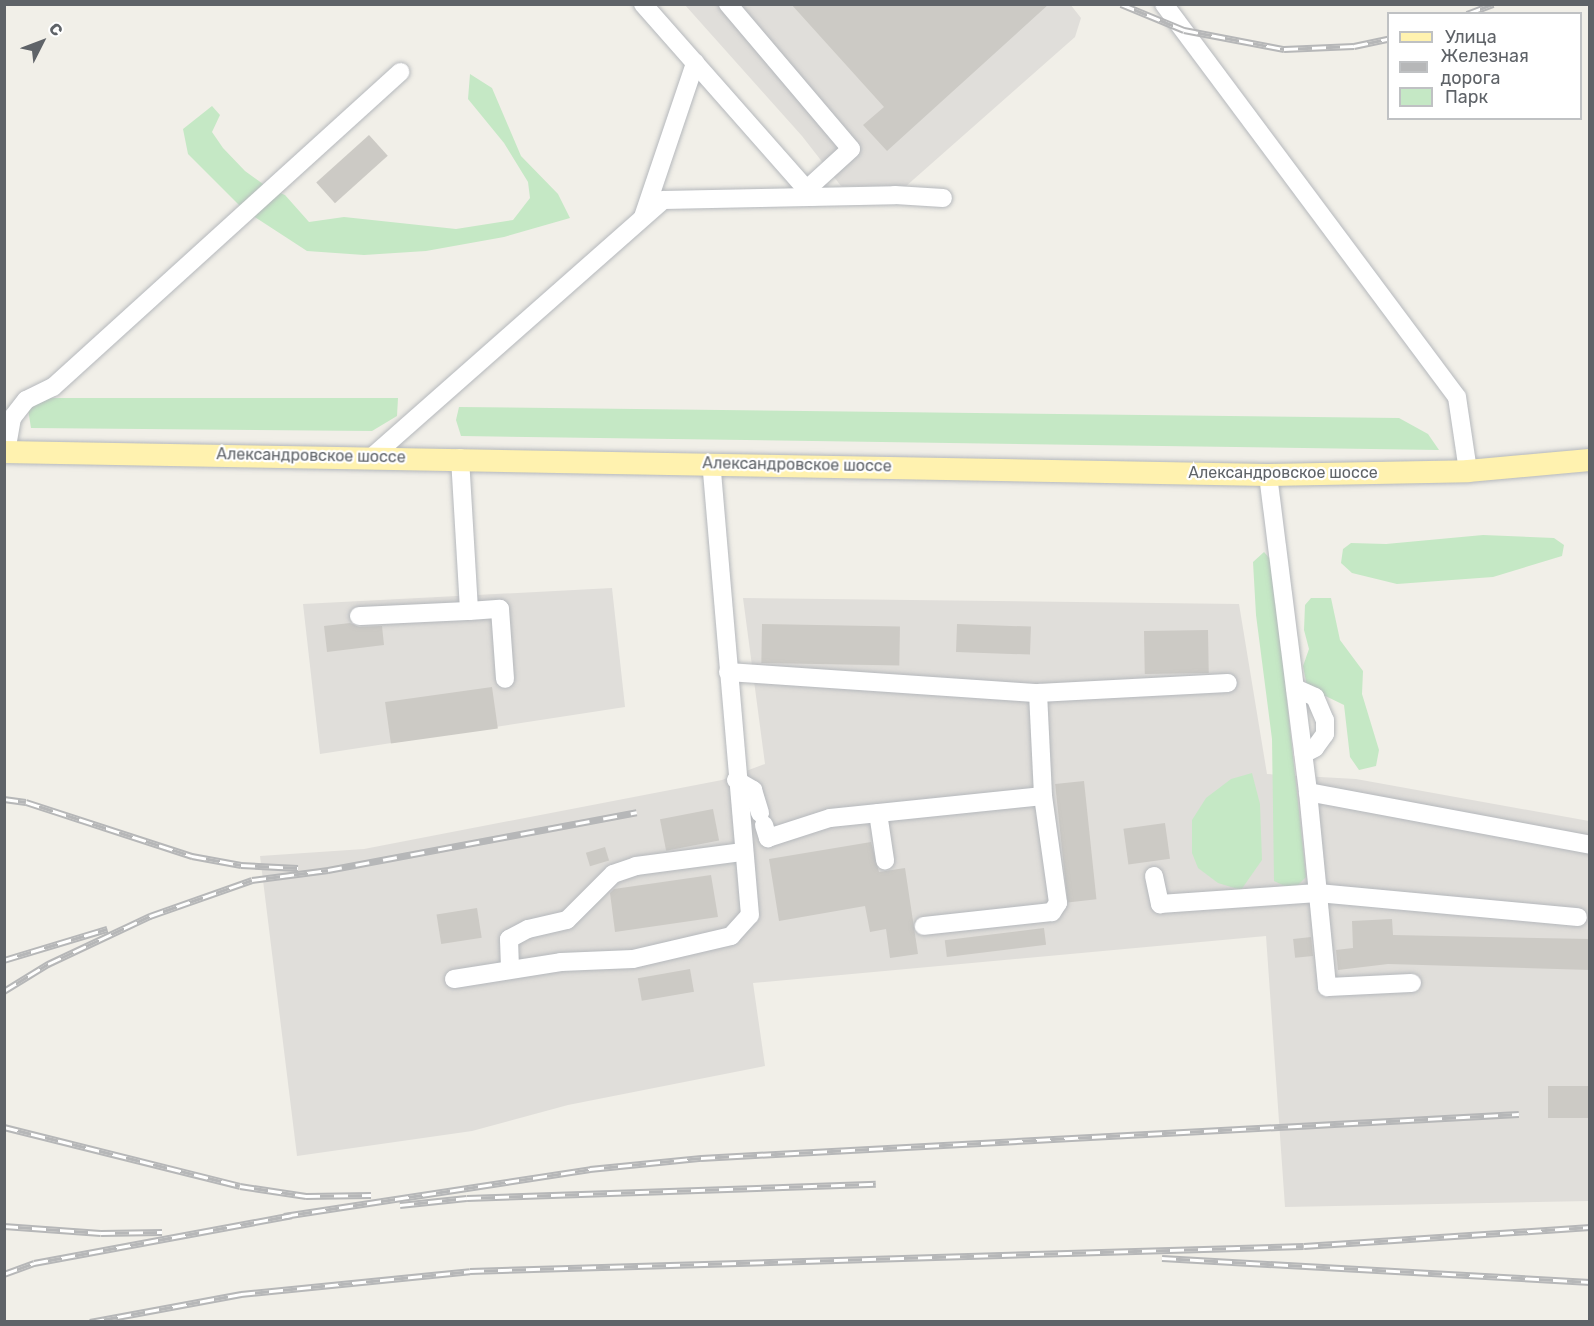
<!DOCTYPE html>
<html>
<head>
<meta charset="utf-8">
<style>
	body { margin:0 }
	#map { position:relative; width:1594px; height:1326px; overflow:hidden; background:#f1efe8; font-family:Rubik,sans-serif }
	div>[style] { position:absolute }
	.industrial>* { inset:0; background:#e0deda }
	.green>* { inset:0; background:#c5e8c5 }
	.building>* { inset:0; background:#cccac5; transform-origin:0 0 }
	.roads { filter:drop-shadow(0 0 2px #b5b8bc) drop-shadow(0 0 2px #b5b8bc) }
	.minor>* { height:18px; margin:-9px; padding:0 9px; transform-origin:9px; border-radius:9px; background:#fff }
	.major>* { height:22px; margin:-11px; padding:0 11px; transform-origin:11px; border-radius:11px; background:#fff2af }
	.rail>* { height:7px; margin-top:-3.5px; transform-origin:0; background:repeating-linear-gradient(90deg,#fff 0 14px,#b6b7b8 0 28px); box-sizing:border-box; border-block:2px solid #b6b7b8 }
	span { translate:-50% -50%; white-space:nowrap; text-align:center; line-height:1.15; -webkit-text-stroke:4.5px #fff; paint-order:stroke }
	.street-label { font-size:16px; color:#5f6368 }
	.frame { position:absolute; inset:0; border:6px solid #5f6368; pointer-events:none }
	.legend { position:absolute; left:1387px; top:12px; width:195px; height:108px; box-sizing:border-box; background:#fff; border:2px solid #bfc1c3; margin:0; padding:8px 10px; list-style:none; font-size:18px; color:#5f6368 }
	.legend li { display:flex; align-items:center; gap:12px; height:30px }
	.legend b { width:30px; border:2px solid #bfc1c3 }
	.north { position:absolute; left:12px; top:12px; width:60px; height:60px; -webkit-text-stroke:4px #fff; paint-order:stroke; rotate:48deg; font-size:16px; font-weight:700; line-height:24px; text-align:center; color:#5f6368 }
	.north::after { content:''; display:block; margin:auto; width:21px; height:27px; background:#5f6368; clip-path:polygon(50% 0,100% 100%,50% 72%,0 100%) }
</style>
</head>
<body>
<div id="map">
	<div class="industrial">
		<i style="clip-path:polygon(1070px 4px,1081px 18px,1075px 37px,905px 187px,841px 186px,802px 136px,685px 5px)"></i>
		<i style="clip-path:polygon(612px 588px,625px 707px,320px 754px,303px 604px)"></i>
		<i style="clip-path:polygon(743px 598px,1239px 604px,1267px 774px,1356px 779px,1589px 821px,1589px 1201px,1285px 1207px,1266px 936px,753px 983px,765px 1066px,568px 1105px,472px 1131px,297px 1156px,260px 856px,364px 849px,722px 780px,765px 764px)"></i>
	</div>
	<div class="green">
		<i style="clip-path:polygon(470px 74px,492px 88px,521px 156px,558px 194px,570px 218px,504px 237px,426px 251px,364px 255px,307px 251px,244px 210px,188px 154px,183px 129px,212px 106px,220px 115px,212px 132px,223px 148px,245px 171px,270px 189px,285px 195px,309px 222px,344px 217px,456px 229px,513px 220px,530px 198px,528px 182px,504px 143px,468px 99px)"></i>
		<i style="clip-path:polygon(36px 398px,398px 398px,397px 416px,372px 431px,31px 428px,28px 409px)"></i>
		<i style="clip-path:polygon(459px 407px,1399px 418px,1428px 434px,1439px 450px,461px 436px,456px 420px)"></i>
		<i style="clip-path:polygon(1483px 535px,1554px 538px,1564px 545px,1562px 556px,1493px 577px,1397px 584px,1352px 573px,1341px 563px,1343px 549px,1351px 543px,1386px 544px)"></i>
		<i style="clip-path:polygon(1264px 552px,1272px 561px,1306px 877px,1293px 890px,1274px 881px,1272px 739px,1256px 615px,1253px 562px)"></i>
		<i style="clip-path:polygon(1311px 598px,1331px 598px,1340px 640px,1363px 671px,1362px 694px,1379px 750px,1376px 766px,1359px 770px,1350px 757px,1344px 705px,1307px 687px,1303px 666px,1309px 649px,1304px 630px,1305px 605px)"></i>
		<i style="clip-path:polygon(1252px 773px,1260px 804px,1262px 860px,1241px 890px,1218px 883px,1198px 868px,1192px 853px,1192px 820px,1206px 798px,1231px 779px)"></i>
	</div>
	<div class="building">
		<i style="clip-path:polygon(791px 4px,1049px 4px,887px 151px,863px 125px,884px 107px)"></i>
		<i style="left:369px;top:135px;width:28px;height:71px;rotate:48deg"></i>
		<i style="clip-path:polygon(350px 623px,359px 627px,382px 626px,384px 645px,327px 652px,324px 626px)"></i>
		<i style="left:762px;top:624px;width:138px;height:39px;rotate:1deg"></i>
		<i style="left:957px;top:624px;width:74px;height:28px;rotate:2deg"></i>
		<i style="left:1208px;top:630px;width:43px;height:64px;rotate:89deg"></i>
		<i style="left:492px;top:687px;width:42px;height:108px;rotate:82deg"></i>
		<i style="left:1084px;top:781px;width:119px;height:29px;rotate:84deg"></i>
		<i style="left:713px;top:809px;width:32px;height:54px;rotate:79deg"></i>
		<i style="left:1165px;top:823px;width:36px;height:42px;rotate:82deg"></i>
		<i style="clip-path:polygon(871px 842px,879px 872px,905px 868px,918px 954px,890px 958px,886px 929px,870px 932px,865px 906px,779px 921px,769px 859px)"></i>
		<i style="left:605px;top:847px;width:14px;height:20px;rotate:73deg"></i>
		<i style="clip-path:polygon(711px 875px,718px 917px,615px 932px,610px 893px,614px 889px)"></i>
		<i style="left:477px;top:908px;width:30px;height:41px;rotate:81deg"></i>
		<i style="clip-path:polygon(1392px 919px,1393px 935px,1590px 939px,1590px 970px,1388px 964px,1338px 970px,1336px 950px,1353px 948px,1352px 921px)"></i>
		<i style="left:1044px;top:928px;width:17px;height:100px;rotate:83deg"></i>
		<i style="left:1311px;top:937px;width:19px;height:18px;rotate:84deg"></i>
		<i style="left:690px;top:969px;width:23px;height:53px;rotate:80deg"></i>
		<i style="left:1548px;top:1086px;width:42px;height:32px"></i>
	</div>
	<div class="roads">
		<div class="minor">
			<i style="left:643px;top:4px;width:257px;rotate:48.6deg"></i>
			<i style="left:728px;top:4px;width:190px;rotate:49.7deg"></i>
			<i style="left:851px;top:149px;width:61px;rotate:137.7deg"></i>
			<i style="left:1164px;top:4px;width:490px;rotate:53.3deg"></i>
			<i style="left:1457px;top:397px;width:75px;rotate:81.5deg"></i>
			<i style="left:643px;top:217px;width:163px;rotate:-71.3deg"></i>
			<i style="left:6px;top:452px;width:35px;rotate:-80deg"></i>
			<i style="left:12px;top:418px;width:23px;rotate:-52deg"></i>
			<i style="left:26px;top:400px;width:30px;rotate:-26deg"></i>
			<i style="left:53px;top:387px;width:469px;rotate:-42.2deg"></i>
			<i style="left:373px;top:456px;width:387px;rotate:-41.4deg"></i>
			<i style="left:663px;top:200px;width:232px;rotate:-1.2deg"></i>
			<i style="left:895px;top:195px;width:48px;rotate:3.6deg"></i>
			<i style="left:460px;top:458px;width:153px;rotate:86.6deg"></i>
			<i style="left:469px;top:611px;width:31px;rotate:-4deg"></i>
			<i style="left:500px;top:609px;width:70px;rotate:85.9deg"></i>
			<i style="left:1268px;top:475px;width:320px;rotate:82.8deg"></i>
			<i style="left:1308px;top:792px;width:196px;rotate:84.4deg"></i>
			<i style="left:1327px;top:987px;width:85px;rotate:-2.7deg"></i>
			<i style="left:359px;top:616px;width:110px;rotate:-2.6deg"></i>
			<i style="left:728px;top:672px;width:311px;rotate:3.9deg"></i>
			<i style="left:1038px;top:693px;width:190px;rotate:-3deg"></i>
			<i style="left:1295px;top:688px;width:22px;rotate:24deg"></i>
			<i style="left:1315px;top:697px;width:25px;rotate:67deg"></i>
			<i style="left:1325px;top:720px;width:14px;rotate:90deg"></i>
			<i style="left:1325px;top:734px;width:17px;rotate:126deg"></i>
			<i style="left:1315px;top:748px;width:13px;rotate:153deg"></i>
			<i style="left:1038px;top:693px;width:103px;rotate:87.2deg"></i>
			<i style="left:736px;top:780px;width:20px;rotate:30deg"></i>
			<i style="left:753px;top:790px;width:24px;rotate:73deg"></i>
			<i style="left:1308px;top:792px;width:287px;rotate:10.6deg"></i>
			<i style="left:878px;top:813px;width:48px;rotate:81.5deg"></i>
			<i style="left:764px;top:825px;width:14px;rotate:73deg"></i>
			<i style="left:768px;top:838px;width:65px;rotate:-17.9deg"></i>
			<i style="left:830px;top:818px;width:214px;rotate:-5.9deg"></i>
			<i style="left:1043px;top:796px;width:108px;rotate:82deg"></i>
			<i style="left:1058px;top:903px;width:11px;rotate:124deg"></i>
			<i style="left:1052px;top:912px;width:129px;rotate:173.8deg"></i>
			<i style="left:1154px;top:876px;width:29px;rotate:78deg"></i>
			<i style="left:1160px;top:904px;width:158px;rotate:-4deg"></i>
			<i style="left:1318px;top:893px;width:261px;rotate:5.3deg"></i>
			<i style="left:510px;top:968px;width:29px;rotate:-92deg"></i>
			<i style="left:509px;top:939px;width:21px;rotate:-28deg"></i>
			<i style="left:528px;top:929px;width:40px;rotate:-13deg"></i>
			<i style="left:567px;top:920px;width:65px;rotate:-45deg"></i>
			<i style="left:613px;top:874px;width:24px;rotate:-19deg"></i>
			<i style="left:636px;top:866px;width:108px;rotate:-7.5deg"></i>
			<i style="left:454px;top:979px;width:108px;rotate:-9deg"></i>
			<i style="left:561px;top:962px;width:72px;rotate:-2.4deg"></i>
			<i style="left:633px;top:959px;width:101px;rotate:-13.2deg"></i>
			<i style="left:731px;top:936px;width:28px;rotate:-48deg"></i>
			<i style="left:750px;top:915px;width:453px;rotate:-94.9deg"></i>
		</div>
		<div class="major">
			<i style="left:4px;top:452px;width:1264px;rotate:1.04deg"></i>
			<i style="left:1268px;top:475px;width:200px;rotate:-1.1deg"></i>
			<i style="left:1468px;top:471px;width:122px;rotate:-5.2deg"></i>
		</div>
	</div>
	<div class="rail">
		<i style="left:1121px;top:4px;width:68px;rotate:22.4deg"></i>
		<i style="left:1184px;top:30px;width:102px;rotate:10.8deg"></i>
		<i style="left:1284px;top:49px;width:70px;rotate:-2.5deg"></i>
		<i style="left:1354px;top:46px;width:35px;rotate:-12deg"></i>
		<i style="left:1467px;top:14px;width:28px;rotate:-21deg"></i>
		<i style="left:4px;top:799px;width:22px;rotate:8deg"></i>
		<i style="left:26px;top:802px;width:175px;rotate:18deg"></i>
		<i style="left:192px;top:856px;width:50px;rotate:10.4deg"></i>
		<i style="left:241px;top:865px;width:57px;rotate:3deg"></i>
		<i style="left:4px;top:960px;width:108px;rotate:-16.8deg"></i>
		<i style="left:4px;top:991px;width:52px;rotate:-31.5deg"></i>
		<i style="left:48px;top:964px;width:113px;rotate:-25.2deg"></i>
		<i style="left:150px;top:916px;width:108px;rotate:-19.4deg"></i>
		<i style="left:252px;top:880px;width:77px;rotate:-7.5deg"></i>
		<i style="left:328px;top:870px;width:314px;rotate:-10.6deg"></i>
		<i style="left:4px;top:1127px;width:243px;rotate:14deg"></i>
		<i style="left:240px;top:1186px;width:67px;rotate:8.6deg"></i>
		<i style="left:306px;top:1196px;width:65px;rotate:-0.9deg"></i>
		<i style="left:400px;top:1205px;width:67px;rotate:-6deg"></i>
		<i style="left:467px;top:1198px;width:409px;rotate:-2deg"></i>
		<i style="left:284px;top:1216px;width:310px;rotate:-8.7deg"></i>
		<i style="left:590px;top:1169px;width:112px;rotate:-5.7deg"></i>
		<i style="left:701px;top:1158px;width:819px;rotate:-3.08deg"></i>
		<i style="left:4px;top:1226px;width:97px;rotate:4.1deg"></i>
		<i style="left:101px;top:1233px;width:61px;rotate:-0.9deg"></i>
		<i style="left:1162px;top:1258px;width:429px;rotate:3.2deg"></i>
		<i style="left:4px;top:1274px;width:32px;rotate:-20deg"></i>
		<i style="left:34px;top:1263px;width:262px;rotate:-10.5deg"></i>
		<i style="left:90px;top:1322px;width:154px;rotate:-10.5deg"></i>
		<i style="left:241px;top:1294px;width:230px;rotate:-5.7deg"></i>
		<i style="left:470px;top:1271px;width:834px;rotate:-1.72deg"></i>
		<i style="left:1304px;top:1246px;width:287px;rotate:-3.8deg"></i>
	</div>
	<div class="street-label">
		<span style="left:311px;top:456px;rotate:1deg">Александровское шоссе</span>
		<span style="left:797px;top:465px;rotate:1deg">Александровское шоссе</span>
		<span style="left:1283px;top:473px">Александровское шоссе</span>
	</div>
	<div class="frame"></div>
	<ul class="legend">
	<li><b style="height:8px;background:#fff2af"></b>Улица</li>
	<li><b style="height:8px;background:#b6b7b8"></b>Железная дорога</li>
	<li><b style="height:16px;background:#c5e8c5"></b>Парк</li>
	</ul>
	<div class="north">С</div>
</div>
</body>
</html>
